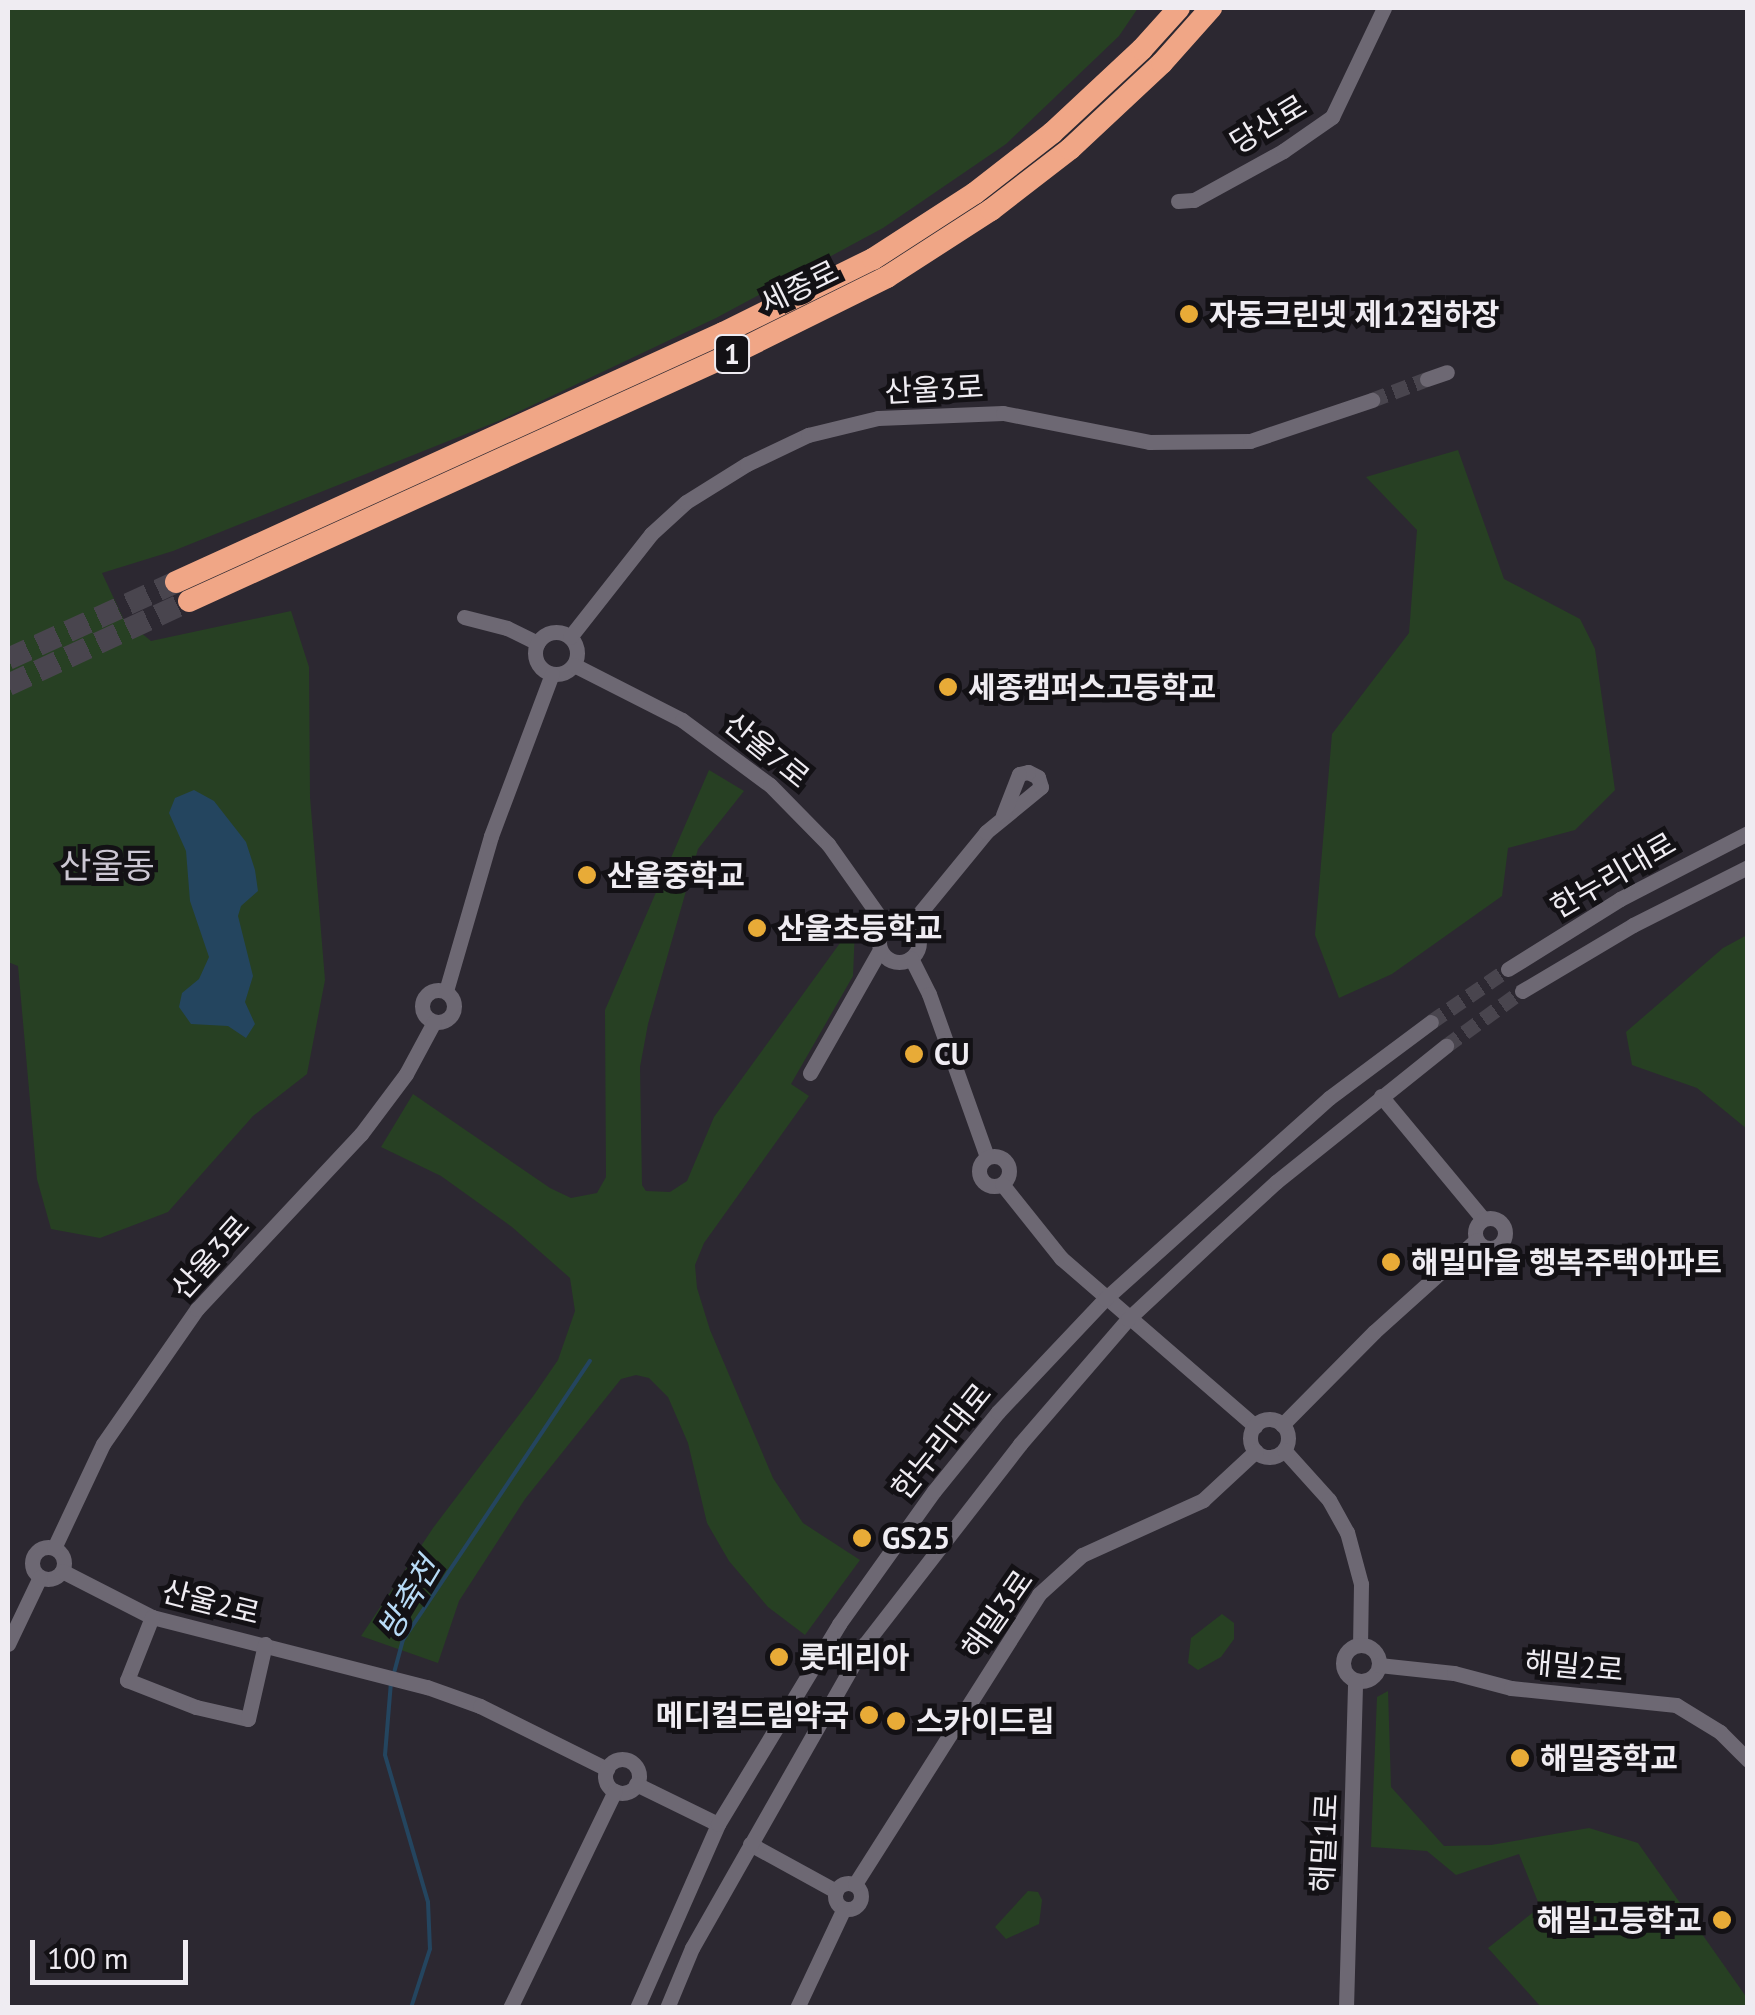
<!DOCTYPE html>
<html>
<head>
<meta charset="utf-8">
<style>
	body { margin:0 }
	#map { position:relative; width:1755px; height:2015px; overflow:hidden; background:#2c2831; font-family:"PT Sans","Noto Sans KR",sans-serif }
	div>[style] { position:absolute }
	.green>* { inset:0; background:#274023 }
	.water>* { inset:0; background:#24455f }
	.stream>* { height:4px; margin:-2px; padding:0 2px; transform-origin:2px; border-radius:2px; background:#24455f }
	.minor-tunnel>* { height:15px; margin-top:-7.5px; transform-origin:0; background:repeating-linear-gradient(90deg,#49454e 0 15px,transparent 0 23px) }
	.highway-tunnel>* { height:22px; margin-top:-11px; transform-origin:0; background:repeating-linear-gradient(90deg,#49454e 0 22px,transparent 0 33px) }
	.minor>* { height:15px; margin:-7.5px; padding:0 7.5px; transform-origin:7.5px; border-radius:7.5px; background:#6d6873 }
	.minor>.ring { margin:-7.5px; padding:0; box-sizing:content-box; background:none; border:15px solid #6d6873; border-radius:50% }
	.highway>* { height:22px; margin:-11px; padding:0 11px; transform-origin:11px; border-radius:11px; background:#f0a686 }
	.dots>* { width:28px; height:28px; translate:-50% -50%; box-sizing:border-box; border:5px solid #131115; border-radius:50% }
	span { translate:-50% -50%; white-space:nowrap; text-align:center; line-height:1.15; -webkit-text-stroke:10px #131115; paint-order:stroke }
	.shield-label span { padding:2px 8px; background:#131115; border:2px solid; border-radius:8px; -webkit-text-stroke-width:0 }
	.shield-label { font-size:28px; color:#efecf2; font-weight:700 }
	.street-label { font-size:30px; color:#efecf2 }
	.poi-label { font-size:30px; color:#efecf2; font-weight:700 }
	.left { translate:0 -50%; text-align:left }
	.right { translate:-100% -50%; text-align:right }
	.water-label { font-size:32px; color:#b7daf6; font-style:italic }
	.quarter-label { font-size:35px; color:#ccc7d3 }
	.frame { position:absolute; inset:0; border:10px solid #efecf2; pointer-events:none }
	.scale { position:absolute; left:30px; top:1940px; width:158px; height:45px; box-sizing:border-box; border:5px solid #efecf2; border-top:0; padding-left:12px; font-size:30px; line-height:35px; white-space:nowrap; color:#efecf2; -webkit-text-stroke:8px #131115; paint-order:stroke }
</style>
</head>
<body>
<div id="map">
	<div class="green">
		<i style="clip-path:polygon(8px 8px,1138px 8px,1119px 36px,1006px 144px,883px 228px,716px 318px,501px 420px,173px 551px,102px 573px,123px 618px,151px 641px,291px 611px,309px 667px,310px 797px,325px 980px,307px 1074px,253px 1116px,168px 1212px,100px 1238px,51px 1229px,37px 1179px,18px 966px,8px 962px)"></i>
		<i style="clip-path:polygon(1458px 450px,1504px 579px,1580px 619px,1595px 649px,1615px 790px,1575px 830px,1508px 848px,1502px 896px,1392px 974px,1339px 998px,1315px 935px,1332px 734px,1409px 633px,1417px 530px,1366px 477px)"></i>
		<i style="clip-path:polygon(709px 770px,744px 791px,698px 849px,648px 1024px,640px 1067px,642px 1185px,646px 1191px,670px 1192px,687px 1181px,714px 1117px,840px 943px,845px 922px,855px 928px,853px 976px,791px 1084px,809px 1096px,704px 1243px,695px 1265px,697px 1288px,710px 1330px,773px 1478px,803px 1523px,860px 1560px,805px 1635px,768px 1607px,729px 1561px,707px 1523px,688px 1443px,668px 1397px,649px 1378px,636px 1375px,621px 1379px,525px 1499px,459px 1601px,438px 1663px,361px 1636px,433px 1528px,534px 1395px,558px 1360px,575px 1311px,570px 1278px,512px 1227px,441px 1176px,381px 1147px,413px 1094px,550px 1188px,571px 1198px,597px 1193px,606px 1177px,605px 1010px)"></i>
		<i style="clip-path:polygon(1747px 935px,1747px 1129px,1697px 1088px,1632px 1065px,1626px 1032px,1723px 948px)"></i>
		<i style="clip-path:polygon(1222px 1614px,1234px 1623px,1234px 1639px,1221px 1657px,1198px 1670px,1188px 1663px,1191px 1638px)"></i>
		<i style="clip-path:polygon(1388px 1691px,1391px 1787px,1444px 1846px,1491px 1845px,1589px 1828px,1638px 1843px,1747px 1998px,1747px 2007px,1541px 2007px,1488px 1948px,1540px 1907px,1519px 1854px,1456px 1875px,1427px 1851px,1371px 1847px,1377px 1697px)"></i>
		<i style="clip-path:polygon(1028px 1891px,1038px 1892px,1042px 1900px,1039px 1924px,1006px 1939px,995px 1927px)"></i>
	</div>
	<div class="water">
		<i style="clip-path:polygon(194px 790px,214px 801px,246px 842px,255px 870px,258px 891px,241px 906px,238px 916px,253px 976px,245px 1002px,255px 1024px,246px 1038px,228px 1026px,191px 1024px,179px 1007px,182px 993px,199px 979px,209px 957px,190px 901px,186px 851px,169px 813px,175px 798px)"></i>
	</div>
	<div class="stream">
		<i style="left:394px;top:1673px;width:34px;rotate:-75deg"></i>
		<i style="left:403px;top:1640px;width:336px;rotate:-56.2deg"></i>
		<i style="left:391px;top:1682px;width:73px;rotate:94.7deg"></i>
		<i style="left:385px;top:1755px;width:153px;rotate:73.7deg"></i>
		<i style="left:428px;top:1902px;width:47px;rotate:87.6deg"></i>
		<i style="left:430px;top:1949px;width:62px;rotate:107.9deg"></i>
	</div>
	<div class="minor-tunnel">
		<i style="left:1372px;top:400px;width:59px;rotate:-20.9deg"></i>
		<i style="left:1431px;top:1022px;width:93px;rotate:-34.5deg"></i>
		<i style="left:1446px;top:1046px;width:94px;rotate:-35.9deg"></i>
	</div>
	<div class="highway-tunnel">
		<i style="left:8px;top:659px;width:185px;rotate:-24.6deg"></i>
		<i style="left:8px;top:685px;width:200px;rotate:-24.9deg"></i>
	</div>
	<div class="minor">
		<i style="left:1178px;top:201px;width:16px;rotate:-4deg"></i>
		<i style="left:1194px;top:200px;width:102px;rotate:-28.8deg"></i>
		<i style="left:1283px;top:151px;width:60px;rotate:-34.8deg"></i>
		<i style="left:1332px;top:117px;width:121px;rotate:-64.5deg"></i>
		<i style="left:1427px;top:379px;width:21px;rotate:-19deg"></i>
		<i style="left:464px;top:617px;width:44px;rotate:14.3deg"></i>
		<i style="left:507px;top:628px;width:34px;rotate:26deg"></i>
		<i class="ring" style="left:535px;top:632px;width:27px;height:27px"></i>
		<i style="left:570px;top:637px;width:131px;rotate:-51.8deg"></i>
		<i style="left:651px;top:534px;width:47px;rotate:-42.4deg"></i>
		<i style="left:686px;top:502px;width:72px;rotate:-31.9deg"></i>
		<i style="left:747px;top:464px;width:68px;rotate:-25.4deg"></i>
		<i style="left:808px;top:435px;width:72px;rotate:-13.7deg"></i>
		<i style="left:878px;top:418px;width:125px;rotate:-2.3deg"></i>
		<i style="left:1003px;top:413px;width:149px;rotate:11.2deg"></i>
		<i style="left:1149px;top:442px;width:101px;rotate:-0.6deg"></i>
		<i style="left:1250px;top:441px;width:129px;rotate:-18.6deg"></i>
		<i style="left:574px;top:665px;width:121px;rotate:27deg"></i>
		<i style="left:682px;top:720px;width:109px;rotate:36.5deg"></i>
		<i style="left:770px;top:785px;width:83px;rotate:45.5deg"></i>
		<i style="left:828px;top:844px;width:100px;rotate:54.7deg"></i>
		<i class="ring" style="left:879px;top:922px;width:25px;height:25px"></i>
		<i style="left:910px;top:925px;width:120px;rotate:-50.7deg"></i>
		<i style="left:986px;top:832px;width:71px;rotate:-39.3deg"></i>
		<i style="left:1041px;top:787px;width:10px;rotate:-107deg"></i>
		<i style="left:1038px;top:777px;width:11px;rotate:-153deg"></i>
		<i style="left:1028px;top:772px;width:9px;rotate:167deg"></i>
		<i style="left:1019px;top:774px;width:44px;rotate:111.3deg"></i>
		<i style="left:911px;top:958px;width:40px;rotate:63.4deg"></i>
		<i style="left:929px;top:994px;width:173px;rotate:70.4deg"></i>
		<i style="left:1508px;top:969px;width:132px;rotate:-32deg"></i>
		<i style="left:1620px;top:899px;width:144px;rotate:-27.3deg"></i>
		<i class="ring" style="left:422px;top:990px;width:17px;height:17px"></i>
		<i style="left:446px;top:991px;width:161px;rotate:-73.8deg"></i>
		<i style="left:491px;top:836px;width:173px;rotate:-69.4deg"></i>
		<i style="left:1522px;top:991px;width:129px;rotate:-30.7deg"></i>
		<i style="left:1633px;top:925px;width:129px;rotate:-26.8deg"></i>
		<i style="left:810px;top:1073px;width:142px;rotate:-60.4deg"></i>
		<i style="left:1381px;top:1096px;width:160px;rotate:50.3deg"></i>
		<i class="ring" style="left:979px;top:1156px;width:15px;height:15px"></i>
		<i style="left:1002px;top:1184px;width:95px;rotate:51.4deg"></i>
		<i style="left:1061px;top:1258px;width:257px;rotate:40.9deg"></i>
		<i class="ring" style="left:1475px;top:1218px;width:15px;height:15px"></i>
		<i class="ring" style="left:1250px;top:1419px;width:23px;height:23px"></i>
		<i style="left:1282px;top:1425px;width:131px;rotate:-45.3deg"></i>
		<i style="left:1374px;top:1332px;width:137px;rotate:-42deg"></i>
		<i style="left:1284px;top:1450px;width:67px;rotate:48deg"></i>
		<i style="left:1329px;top:1500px;width:37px;rotate:61deg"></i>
		<i style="left:1347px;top:1532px;width:54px;rotate:74.9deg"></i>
		<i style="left:1361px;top:1584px;width:61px;rotate:90.9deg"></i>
		<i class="ring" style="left:32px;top:1547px;width:17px;height:17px"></i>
		<i style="left:54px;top:1548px;width:115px;rotate:-64.8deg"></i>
		<i style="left:103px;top:1444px;width:165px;rotate:-55.2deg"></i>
		<i style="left:197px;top:1309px;width:240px;rotate:-46.9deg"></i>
		<i style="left:361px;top:1134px;width:75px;rotate:-53.1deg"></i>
		<i style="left:406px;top:1074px;width:59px;rotate:-61.7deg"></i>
		<i style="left:62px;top:1571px;width:101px;rotate:27.1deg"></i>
		<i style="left:152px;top:1617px;width:284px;rotate:14.3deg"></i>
		<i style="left:427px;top:1687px;width:56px;rotate:19.7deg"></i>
		<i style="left:480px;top:1706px;width:142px;rotate:26.4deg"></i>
		<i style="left:152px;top:1617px;width:68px;rotate:111.6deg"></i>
		<i style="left:127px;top:1680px;width:74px;rotate:21.4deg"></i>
		<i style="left:196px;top:1707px;width:53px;rotate:13deg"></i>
		<i style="left:248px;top:1719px;width:77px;rotate:-77.2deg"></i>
		<i style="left:8px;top:1644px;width:74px;rotate:-64.5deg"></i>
		<i class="ring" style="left:1343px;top:1645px;width:21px;height:21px"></i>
		<i style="left:1379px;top:1665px;width:75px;rotate:6.1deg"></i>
		<i style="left:1454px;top:1673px;width:59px;rotate:14.7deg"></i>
		<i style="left:1511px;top:1688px;width:166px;rotate:5.9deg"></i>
		<i style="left:1676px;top:1705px;width:52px;rotate:31.5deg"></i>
		<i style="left:1720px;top:1732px;width:40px;rotate:45deg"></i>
		<i class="ring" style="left:605px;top:1759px;width:19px;height:19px"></i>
		<i style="left:636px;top:1784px;width:91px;rotate:26deg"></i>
		<i style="left:750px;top:1844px;width:98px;rotate:28.7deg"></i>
		<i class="ring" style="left:835px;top:1883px;width:11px;height:11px"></i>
		<i style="left:855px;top:1884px;width:343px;rotate:-57.6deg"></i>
		<i style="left:1039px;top:1594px;width:58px;rotate:-42.2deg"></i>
		<i style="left:1082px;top:1555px;width:133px;rotate:-24.4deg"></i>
		<i style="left:1203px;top:1500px;width:72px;rotate:-42.8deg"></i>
		<i style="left:510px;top:2008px;width:241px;rotate:-64.2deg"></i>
		<i style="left:637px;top:2008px;width:201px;rotate:-66.2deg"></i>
		<i style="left:718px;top:1824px;width:234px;rotate:-58.8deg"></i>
		<i style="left:839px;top:1624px;width:163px;rotate:-54.5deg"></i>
		<i style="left:934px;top:1491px;width:102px;rotate:-51deg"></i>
		<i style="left:998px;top:1412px;width:156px;rotate:-46.6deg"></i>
		<i style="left:1105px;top:1299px;width:301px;rotate:-41.9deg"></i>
		<i style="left:1329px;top:1098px;width:127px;rotate:-36.7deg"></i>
		<i style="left:667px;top:2008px;width:65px;rotate:-67.4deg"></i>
		<i style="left:692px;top:1948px;width:350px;rotate:-60.4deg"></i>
		<i style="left:865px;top:1644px;width:253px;rotate:-52.2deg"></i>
		<i style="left:1020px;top:1444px;width:165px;rotate:-49.2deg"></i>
		<i style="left:1128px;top:1319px;width:122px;rotate:-43deg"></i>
		<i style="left:1217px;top:1236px;width:80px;rotate:-42.5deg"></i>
		<i style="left:1276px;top:1182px;width:218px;rotate:-38.7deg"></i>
		<i style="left:797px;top:2008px;width:110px;rotate:-64.8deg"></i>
		<i style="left:1346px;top:2008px;width:327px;rotate:-88.4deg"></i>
	</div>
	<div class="highway">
		<i style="left:176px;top:582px;width:601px;rotate:-24.48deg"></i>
		<i style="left:723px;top:333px;width:167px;rotate:-26.3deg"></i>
		<i style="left:873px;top:259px;width:121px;rotate:-32.9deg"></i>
		<i style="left:975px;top:193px;width:98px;rotate:-37.9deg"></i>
		<i style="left:1052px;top:133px;width:123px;rotate:-43deg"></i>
		<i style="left:1142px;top:49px;width:55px;rotate:-47.9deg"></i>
		<i style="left:189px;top:601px;width:601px;rotate:-24.48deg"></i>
		<i style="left:736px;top:352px;width:169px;rotate:-26.4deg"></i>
		<i style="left:887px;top:277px;width:124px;rotate:-32.8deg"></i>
		<i style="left:991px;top:210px;width:100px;rotate:-37.7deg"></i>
		<i style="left:1070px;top:149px;width:126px;rotate:-43.1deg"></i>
		<i style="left:1162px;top:63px;width:74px;rotate:-48.3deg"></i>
	</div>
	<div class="dots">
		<i style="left:1189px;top:314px;background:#e8ab37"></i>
		<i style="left:948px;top:687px;background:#e8ab37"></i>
		<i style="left:587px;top:875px;background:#e8ab37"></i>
		<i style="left:757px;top:928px;background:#e8ab37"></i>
		<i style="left:914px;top:1054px;background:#e8ab37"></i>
		<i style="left:1391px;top:1262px;background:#e8ab37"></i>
		<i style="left:862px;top:1538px;background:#e8ab37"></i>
		<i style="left:779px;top:1657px;background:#e8ab37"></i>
		<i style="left:869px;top:1715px;background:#e8ab37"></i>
		<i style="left:896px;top:1721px;background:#e8ab37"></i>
		<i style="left:1520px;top:1758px;background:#e8ab37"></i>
		<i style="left:1722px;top:1920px;background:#e8ab37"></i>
	</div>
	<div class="shield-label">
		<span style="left:732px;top:354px">1</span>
	</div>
	<div class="street-label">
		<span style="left:1268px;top:124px;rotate:-31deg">당산로</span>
		<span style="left:799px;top:287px;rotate:-26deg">세종로</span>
		<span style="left:934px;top:389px;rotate:-3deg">산울3로</span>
		<span style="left:767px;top:750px;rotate:39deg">산울7로</span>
		<span style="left:1613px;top:875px;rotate:-30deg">한누리대로</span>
		<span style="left:210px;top:1257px;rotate:-48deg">산울3로</span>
		<span style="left:941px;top:1441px;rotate:-51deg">한누리대로</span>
		<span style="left:211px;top:1602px;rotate:14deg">산울2로</span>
		<span style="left:997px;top:1614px;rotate:-55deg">해밀3로</span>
		<span style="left:1574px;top:1666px;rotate:5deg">해밀2로</span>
		<span style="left:1324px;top:1843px;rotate:-87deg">해밀1로</span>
	</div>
	<div class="poi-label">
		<span class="left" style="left:1209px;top:314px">자동크린넷 제12집하장</span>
		<span class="left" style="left:968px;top:687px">세종캠퍼스고등학교</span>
		<span class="left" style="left:607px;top:875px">산울중학교</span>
		<span class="left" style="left:777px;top:928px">산울초등학교</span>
		<span class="left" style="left:934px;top:1054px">CU</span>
		<span class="left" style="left:1411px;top:1262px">해밀마을 행복주택아파트</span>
		<span class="left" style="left:882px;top:1538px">GS25</span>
		<span class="left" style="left:799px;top:1657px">롯데리아</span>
		<span class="right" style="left:849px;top:1715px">메디컬드림약국</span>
		<span class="left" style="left:916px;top:1721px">스카이드림</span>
		<span class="left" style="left:1540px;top:1758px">해밀중학교</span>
		<span class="right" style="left:1702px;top:1920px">해밀고등학교</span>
	</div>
	<div class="water-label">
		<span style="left:408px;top:1598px;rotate:-59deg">방축천</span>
	</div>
	<div class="quarter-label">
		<span style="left:107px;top:865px">산울동</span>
	</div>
	<div class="frame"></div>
	<div class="scale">100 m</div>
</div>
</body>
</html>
